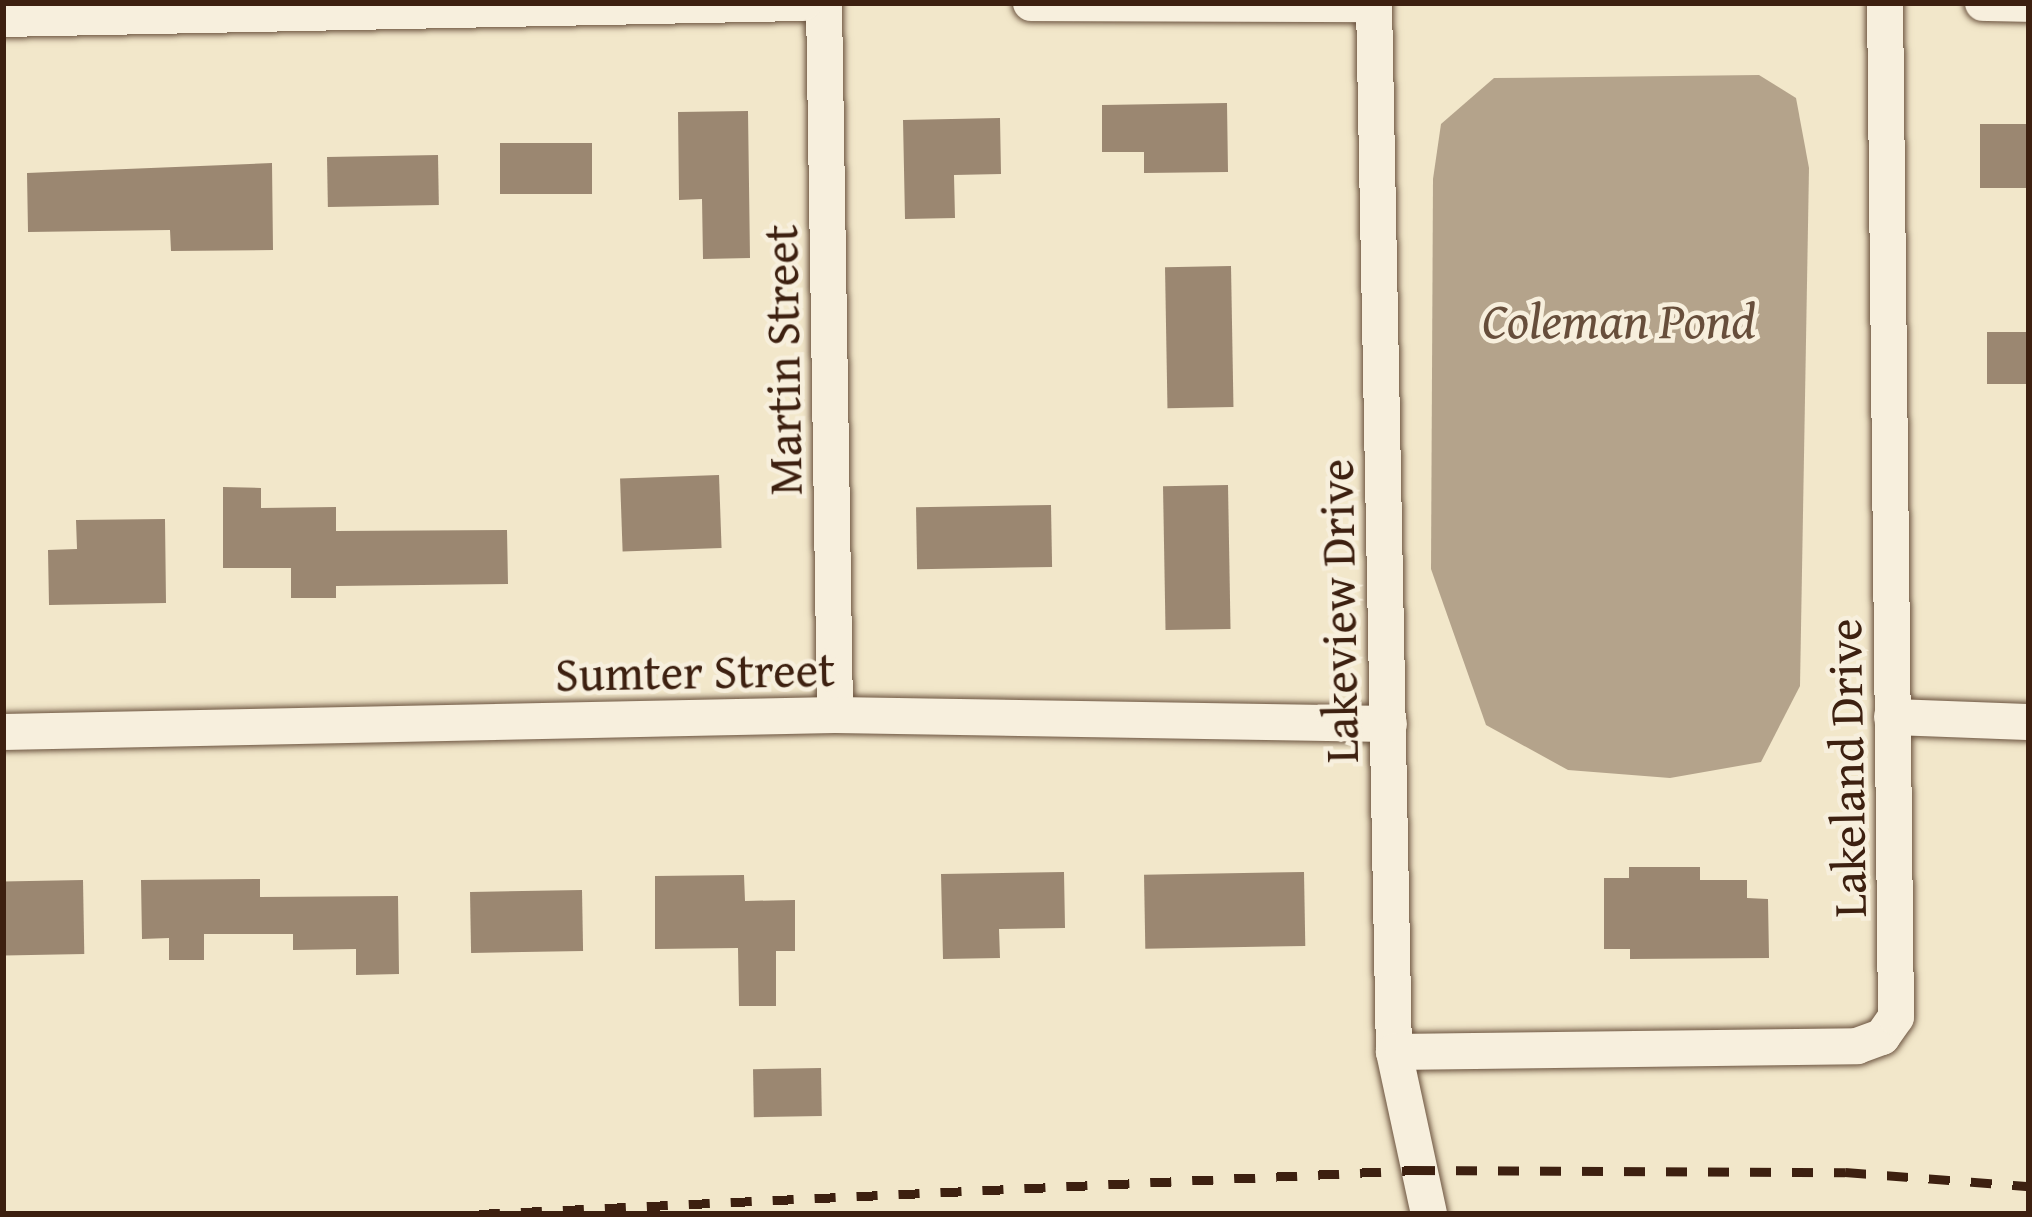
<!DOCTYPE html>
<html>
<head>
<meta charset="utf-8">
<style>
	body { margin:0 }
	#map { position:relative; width:2032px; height:1217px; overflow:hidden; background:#f2e7ca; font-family:"Gentium Book Plus",serif }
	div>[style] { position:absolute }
	.water>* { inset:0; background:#b4a38b }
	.building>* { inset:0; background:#9b8771; transform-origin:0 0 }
	.roads { filter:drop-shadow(0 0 3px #6a523e) drop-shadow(0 0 3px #6a523e) }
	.minor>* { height:36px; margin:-18px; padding:0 18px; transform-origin:18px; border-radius:18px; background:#f7efdd }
	.rail>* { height:9px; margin-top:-4.5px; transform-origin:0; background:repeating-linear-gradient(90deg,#3d2010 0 21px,transparent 0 42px) }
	span { translate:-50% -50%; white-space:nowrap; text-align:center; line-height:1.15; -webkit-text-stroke:9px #f7efdd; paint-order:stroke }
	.street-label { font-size:48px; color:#3d2010 }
	.water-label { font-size:51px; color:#674e3b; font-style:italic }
	.frame { position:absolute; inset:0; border:6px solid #3d2010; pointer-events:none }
</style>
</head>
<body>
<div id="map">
	<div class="water">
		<i style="clip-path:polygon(1759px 75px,1796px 98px,1809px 168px,1800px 686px,1761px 762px,1670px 778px,1568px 770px,1486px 725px,1431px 569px,1433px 179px,1441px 124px,1494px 78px)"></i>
	</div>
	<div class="building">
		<i style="clip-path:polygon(1227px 103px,1228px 172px,1144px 173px,1144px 152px,1102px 152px,1102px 105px)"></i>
		<i style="clip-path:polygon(748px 111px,750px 258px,703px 259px,702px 199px,679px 200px,678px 112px)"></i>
		<i style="clip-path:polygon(1000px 118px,1001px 174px,954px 175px,955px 218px,905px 219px,903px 120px)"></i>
		<i style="left:2029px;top:124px;width:64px;height:49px;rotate:90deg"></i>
		<i style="left:592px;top:143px;width:51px;height:92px;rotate:90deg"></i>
		<i style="left:438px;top:155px;width:50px;height:111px;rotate:89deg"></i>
		<i style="clip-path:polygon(272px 163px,273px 250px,171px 251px,170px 230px,28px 232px,27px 173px)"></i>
		<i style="left:1231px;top:266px;width:141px;height:66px;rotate:89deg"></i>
		<i style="left:2029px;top:332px;width:52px;height:42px;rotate:90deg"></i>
		<i style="left:719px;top:475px;width:73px;height:99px;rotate:88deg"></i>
		<i style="left:1228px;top:485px;width:144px;height:65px;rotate:89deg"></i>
		<i style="clip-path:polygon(223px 487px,261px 488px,261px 508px,336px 507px,336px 531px,507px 530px,508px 584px,336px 586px,336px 598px,291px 598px,291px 568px,223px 568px)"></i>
		<i style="left:1051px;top:505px;width:62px;height:135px;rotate:89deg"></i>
		<i style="clip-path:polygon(165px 519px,166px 603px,49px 605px,48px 550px,77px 549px,76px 520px)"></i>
		<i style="clip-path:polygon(1629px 867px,1700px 867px,1700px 880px,1747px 880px,1747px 898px,1768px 899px,1769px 958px,1630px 959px,1630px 949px,1604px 949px,1604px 878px,1629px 878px)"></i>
		<i style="clip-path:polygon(1064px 872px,1065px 928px,999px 929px,1000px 958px,943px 959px,941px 874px)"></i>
		<i style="left:1304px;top:872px;width:74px;height:160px;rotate:89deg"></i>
		<i style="clip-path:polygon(744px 875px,745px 901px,795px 900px,795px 951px,776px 951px,776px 1006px,739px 1006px,738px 948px,655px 949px,655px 876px)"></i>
		<i style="clip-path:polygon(260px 879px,260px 897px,398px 896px,399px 974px,356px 975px,356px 949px,293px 950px,293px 934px,204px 934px,204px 960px,169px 960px,169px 938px,142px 939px,141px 880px)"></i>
		<i style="left:83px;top:880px;width:74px;height:80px;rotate:89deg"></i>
		<i style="left:582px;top:890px;width:61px;height:112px;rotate:89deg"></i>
		<i style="left:821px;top:1068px;width:48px;height:68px;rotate:89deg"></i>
	</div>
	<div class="roads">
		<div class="minor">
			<i style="left:824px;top:3px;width:712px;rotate:89.11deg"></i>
			<i style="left:1031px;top:3px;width:343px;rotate:0.2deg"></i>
			<i style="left:1374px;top:3px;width:1049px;rotate:88.91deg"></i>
			<i style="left:1394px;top:1052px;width:166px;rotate:77.8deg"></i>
			<i style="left:1983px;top:3px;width:46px;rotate:1.2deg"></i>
			<i style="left:3px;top:19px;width:800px;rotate:-1.15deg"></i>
			<i style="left:1892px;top:717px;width:137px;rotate:2.1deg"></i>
			<i style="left:3px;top:732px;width:832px;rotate:-1.17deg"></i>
			<i style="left:835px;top:715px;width:554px;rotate:0.93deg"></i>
			<i style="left:1394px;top:1052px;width:463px;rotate:-0.7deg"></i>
			<i style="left:1857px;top:1046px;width:27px;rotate:-20deg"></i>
			<i style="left:1882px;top:1037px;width:24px;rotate:-55deg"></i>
			<i style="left:1896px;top:1017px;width:1014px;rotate:-90.62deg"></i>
		</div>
	</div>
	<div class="rail">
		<i style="left:479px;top:1214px;width:936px;rotate:-2.69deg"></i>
		<i style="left:1414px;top:1170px;width:431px;rotate:0.3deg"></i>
		<i style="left:1845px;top:1172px;width:185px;rotate:4.4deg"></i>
	</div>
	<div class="street-label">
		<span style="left:782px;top:360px;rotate:-91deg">Martin Street</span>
		<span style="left:1338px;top:611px;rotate:-91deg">Lakeview Drive</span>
		<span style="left:695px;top:671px;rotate:-1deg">Sumter Street</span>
		<span style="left:1846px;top:768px;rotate:-91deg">Lakeland Drive</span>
	</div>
	<div class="water-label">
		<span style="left:1619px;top:320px">Coleman Pond</span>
	</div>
	<div class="frame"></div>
</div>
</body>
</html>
